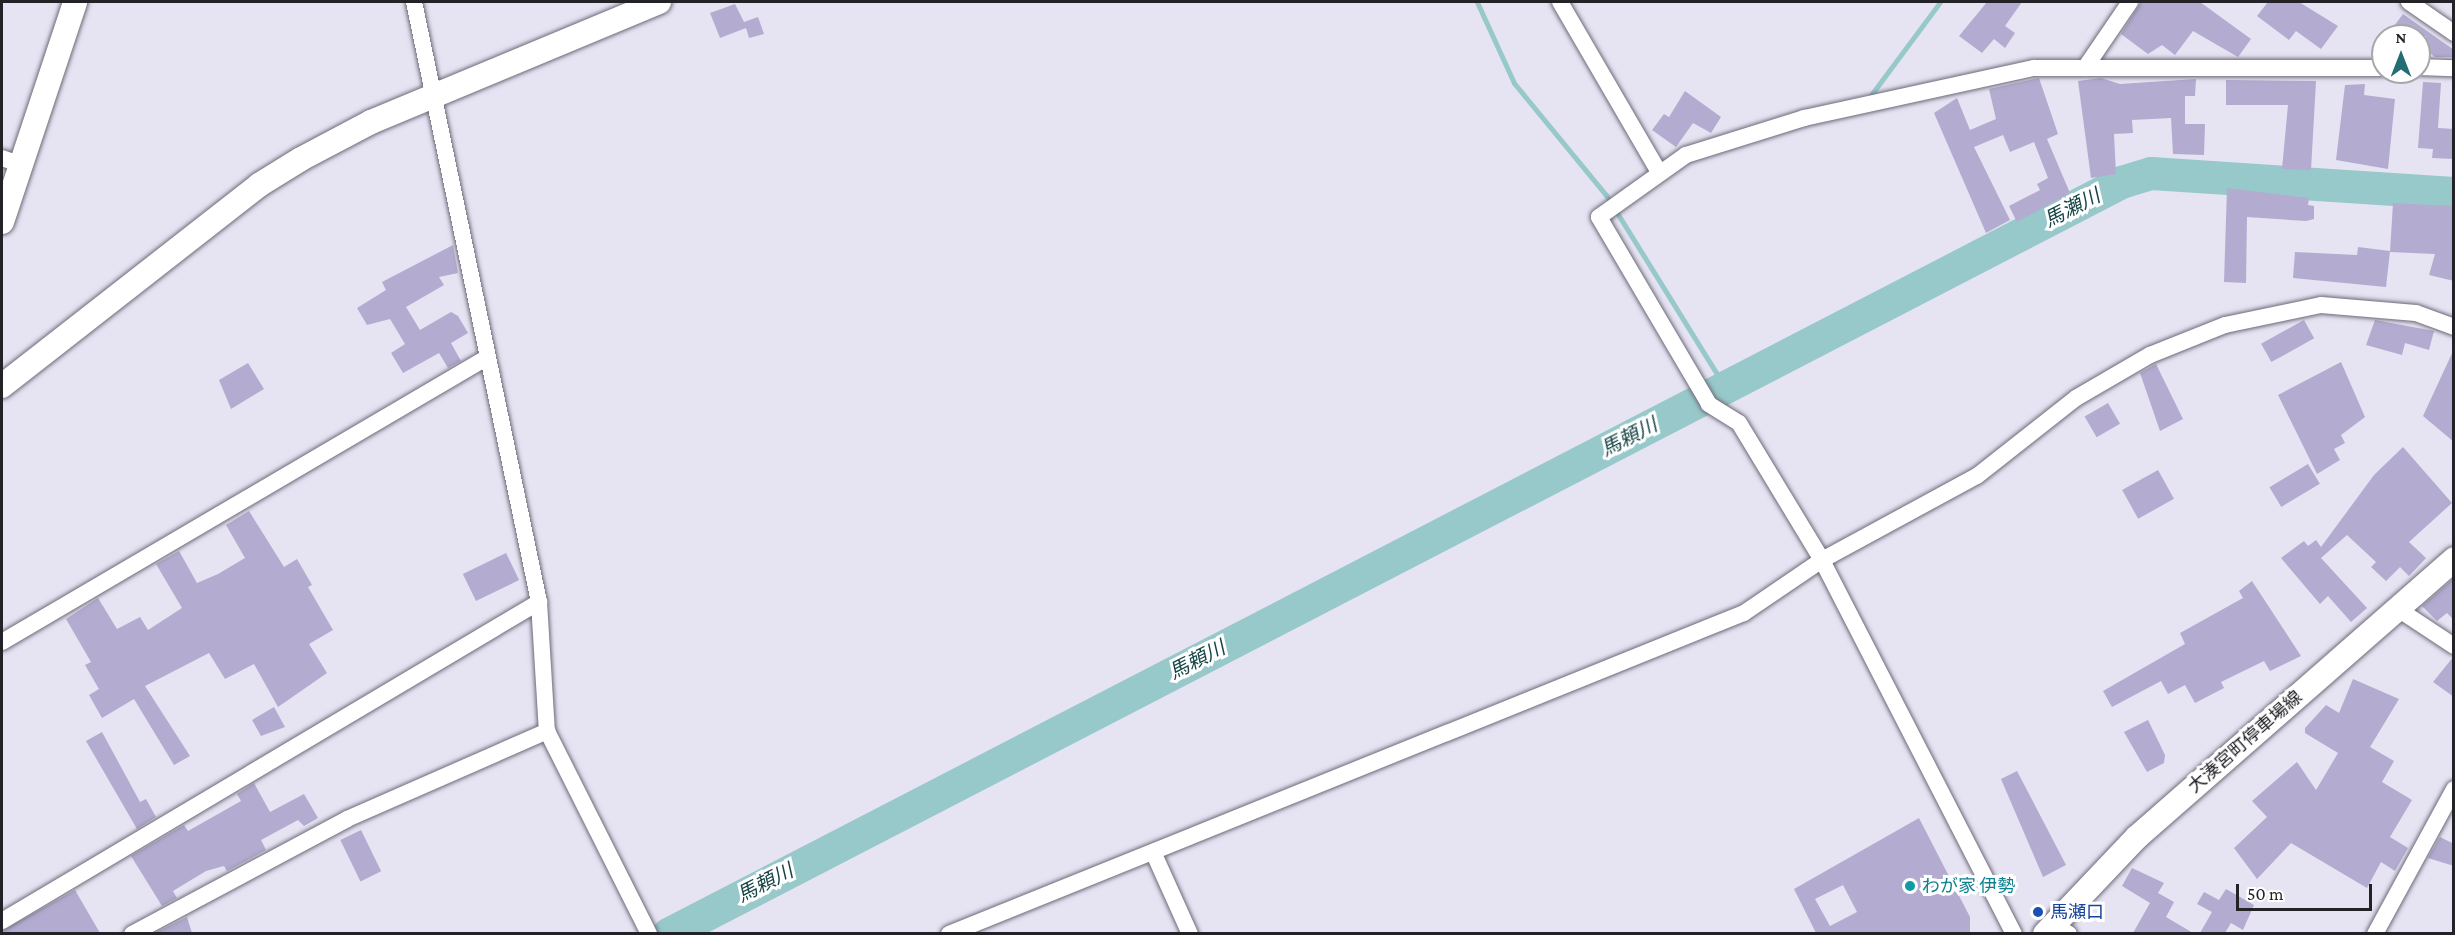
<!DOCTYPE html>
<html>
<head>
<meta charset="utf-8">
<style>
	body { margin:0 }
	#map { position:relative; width:2455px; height:935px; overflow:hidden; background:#e6e3f3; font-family:"Crimson Pro","Noto Sans JP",serif }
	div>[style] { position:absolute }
	.stream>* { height:5px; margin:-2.5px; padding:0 2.5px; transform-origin:2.5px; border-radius:2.5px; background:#97c9ca }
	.river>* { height:33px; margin:-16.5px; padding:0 16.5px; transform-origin:16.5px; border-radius:16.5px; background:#97c9ca }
	.building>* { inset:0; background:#b3acd0; transform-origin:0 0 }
	.roads { filter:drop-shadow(0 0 2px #6d6a78) drop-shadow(0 0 2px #6d6a78) }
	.street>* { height:16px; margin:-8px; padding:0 8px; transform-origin:8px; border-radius:8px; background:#fff }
	.secondary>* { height:24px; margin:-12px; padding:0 12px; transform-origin:12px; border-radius:12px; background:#fff }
	.dots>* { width:16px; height:16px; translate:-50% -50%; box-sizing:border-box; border:3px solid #fff; border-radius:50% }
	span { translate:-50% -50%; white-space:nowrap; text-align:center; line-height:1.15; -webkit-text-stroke:6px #fff; paint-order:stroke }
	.street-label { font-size:18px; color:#232227 }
	.culture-label { font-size:18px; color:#0d838f }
	.left { translate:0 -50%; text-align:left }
	.transit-label { font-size:18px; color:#164399 }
	.water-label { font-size:20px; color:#174446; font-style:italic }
	.frame { position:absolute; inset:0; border:3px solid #232227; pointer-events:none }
	.north { position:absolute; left:2371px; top:24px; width:60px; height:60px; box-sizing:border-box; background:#fff; border:2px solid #a7a7a9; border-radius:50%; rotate:0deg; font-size:16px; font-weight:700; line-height:24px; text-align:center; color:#232227 }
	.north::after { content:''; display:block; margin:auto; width:21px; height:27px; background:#236e72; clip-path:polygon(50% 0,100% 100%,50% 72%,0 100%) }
	.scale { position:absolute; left:2236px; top:884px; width:136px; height:27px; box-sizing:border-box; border:3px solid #232227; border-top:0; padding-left:8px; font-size:18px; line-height:21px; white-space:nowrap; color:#232227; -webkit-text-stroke:4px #fff; paint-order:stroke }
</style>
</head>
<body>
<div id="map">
	<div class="stream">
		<i style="left:1477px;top:2px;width:89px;rotate:65.4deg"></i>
		<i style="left:1514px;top:83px;width:145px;rotate:50.6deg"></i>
		<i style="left:1606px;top:195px;width:226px;rotate:58.2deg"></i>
		<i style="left:1871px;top:95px;width:116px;rotate:-53.4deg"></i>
	</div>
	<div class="river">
		<i style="left:668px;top:934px;width:1636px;rotate:-27.36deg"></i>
		<i style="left:2121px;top:182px;width:31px;rotate:-17deg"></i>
		<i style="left:2151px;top:173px;width:304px;rotate:3.8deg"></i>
	</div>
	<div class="building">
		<i style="clip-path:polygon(1987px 2px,2022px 2px,2005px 26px,2015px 33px,2005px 48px,1994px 39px,1982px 53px,1959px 36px)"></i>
		<i style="clip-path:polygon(2141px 2px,2200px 2px,2251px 39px,2238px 57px,2193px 31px,2175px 55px,2162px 45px,2148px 54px,2121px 34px)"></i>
		<i style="clip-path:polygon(2268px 2px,2299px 2px,2338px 26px,2321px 49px,2296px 31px,2289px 40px,2257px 16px)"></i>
		<i style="clip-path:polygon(735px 4px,744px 22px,758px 17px,764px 34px,749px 38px,746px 28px,720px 38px,710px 13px)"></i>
		<i style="clip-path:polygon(2403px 14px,2454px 50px,2454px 57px,2435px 57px,2425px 49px,2426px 36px,2408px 36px,2394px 26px)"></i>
		<i style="clip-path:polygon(2039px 78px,2058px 134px,2047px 139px,2070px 193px,2017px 222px,2009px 206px,2040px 190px,2037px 184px,2048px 178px,2034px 142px,2010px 152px,2003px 135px,1974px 147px,2010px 220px,1986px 233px,1934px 113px,1957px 98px,1970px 130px,1996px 119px,1989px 89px)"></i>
		<i style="clip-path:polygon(2101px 78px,2120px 84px,2196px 79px,2195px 96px,2185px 96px,2185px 124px,2205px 124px,2204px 155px,2173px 154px,2171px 118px,2132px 120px,2133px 133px,2114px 134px,2116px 174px,2091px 178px,2078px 81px)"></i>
		<i style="clip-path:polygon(2226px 80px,2316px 81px,2311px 170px,2282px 169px,2288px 105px,2226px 105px)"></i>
		<i style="clip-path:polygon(2423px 82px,2441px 83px,2438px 128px,2454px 129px,2454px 159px,2432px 158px,2433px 149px,2418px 148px)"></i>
		<i style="clip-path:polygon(2365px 84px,2364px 95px,2395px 99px,2388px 169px,2336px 160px,2345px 85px)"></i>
		<i style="clip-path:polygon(1685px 91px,1721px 117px,1711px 133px,1693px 123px,1676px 147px,1652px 130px,1664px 114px,1669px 117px)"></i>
		<i style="clip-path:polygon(2227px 188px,2309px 198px,2308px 205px,2314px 206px,2314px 219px,2306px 221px,2247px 217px,2246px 283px,2224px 282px)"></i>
		<i style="clip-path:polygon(2393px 203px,2454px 206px,2454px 281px,2429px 275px,2435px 254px,2390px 252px)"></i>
		<i style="clip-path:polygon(453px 245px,458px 273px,439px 277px,444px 285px,406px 307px,420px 330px,451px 312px,458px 316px,468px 333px,451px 343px,461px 361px,448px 368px,439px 353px,403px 373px,391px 353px,405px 344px,390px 319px,367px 325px,357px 308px,386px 290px,382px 282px)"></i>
		<i style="clip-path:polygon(2358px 247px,2390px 251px,2386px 287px,2293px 278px,2295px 252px,2357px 255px)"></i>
		<i style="left:2304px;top:320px;width:21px;height:49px;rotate:61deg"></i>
		<i style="clip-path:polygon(2375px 320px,2434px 331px,2429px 350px,2405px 343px,2402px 355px,2366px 345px)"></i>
		<i style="clip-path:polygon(2454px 349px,2454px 442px,2423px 416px)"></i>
		<i style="clip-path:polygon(2341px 362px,2365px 417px,2341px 435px,2345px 443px,2334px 449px,2340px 460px,2317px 474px,2278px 395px)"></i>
		<i style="clip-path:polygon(248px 363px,264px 389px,231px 409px,219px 380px)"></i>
		<i style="clip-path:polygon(2156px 364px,2183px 419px,2160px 431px,2140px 373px)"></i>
		<i style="left:2108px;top:403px;width:24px;height:27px;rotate:60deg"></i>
		<i style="clip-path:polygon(2403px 447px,2452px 503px,2409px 542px,2426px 558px,2409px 576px,2400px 567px,2386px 581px,2371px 567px,2376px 562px,2347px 535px,2321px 558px,2367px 608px,2351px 622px,2328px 596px,2320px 604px,2281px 558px,2304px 541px,2308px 546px,2316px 540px,2321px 547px,2374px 475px)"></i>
		<i style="left:2308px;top:464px;width:23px;height:45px;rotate:59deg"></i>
		<i style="left:2158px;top:470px;width:33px;height:41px;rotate:61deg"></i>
		<i style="clip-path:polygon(249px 511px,284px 567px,297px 559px,312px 585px,308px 587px,333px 630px,309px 644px,327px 673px,278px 707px,254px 664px,225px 679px,209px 653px,145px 686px,190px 756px,174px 765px,134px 699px,102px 718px,89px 695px,99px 689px,85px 665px,91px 662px,66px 619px,98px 598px,117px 629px,140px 617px,148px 630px,182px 608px,156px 564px,179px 551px,197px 583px,218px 574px,245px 558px,226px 525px)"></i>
		<i style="left:506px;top:553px;width:30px;height:48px;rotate:64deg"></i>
		<i style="clip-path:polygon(2454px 578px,2454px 620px,2447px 613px,2437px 621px,2422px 606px)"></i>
		<i style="clip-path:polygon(2252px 581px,2301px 656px,2270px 671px,2264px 661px,2221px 682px,2224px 688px,2195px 703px,2185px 685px,2168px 694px,2161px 681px,2112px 707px,2103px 691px,2185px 644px,2180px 633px,2243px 598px,2239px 591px)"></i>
		<i style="clip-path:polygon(2454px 656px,2454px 697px,2433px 682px)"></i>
		<i style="clip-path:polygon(2353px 679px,2399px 699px,2370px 747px,2394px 761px,2382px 782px,2412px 800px,2390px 837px,2408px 848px,2395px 871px,2381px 862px,2367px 888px,2291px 843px,2257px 879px,2234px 848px,2267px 817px,2252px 801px,2297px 762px,2316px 790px,2338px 753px,2305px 733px,2305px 728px,2326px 705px,2339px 713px)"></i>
		<i style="clip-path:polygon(274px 707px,285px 727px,261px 736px,252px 720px)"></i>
		<i style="clip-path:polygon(2148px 720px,2165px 755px,2164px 763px,2147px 772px,2124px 732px)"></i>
		<i style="clip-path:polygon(102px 732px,140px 802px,146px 799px,156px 817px,137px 829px,86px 741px)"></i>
		<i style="clip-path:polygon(2017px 771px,2066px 865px,2043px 877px,2001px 779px)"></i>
		<i style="clip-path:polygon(254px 783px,270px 812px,304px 794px,318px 818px,304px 826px,298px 820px,261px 840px,266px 850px,227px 871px,224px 866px,206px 871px,173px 891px,177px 898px,162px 906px,131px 856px,184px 825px,188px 831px,241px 801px,237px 794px)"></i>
		<i style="clip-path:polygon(evenodd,1919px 818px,1970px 917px,1970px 933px,1816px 933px,1794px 889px,1919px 818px,1843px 885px,1857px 912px,1830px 926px,1815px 899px,1843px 885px)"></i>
		<i style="left:361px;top:830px;width:46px;height:23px;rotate:64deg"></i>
		<i style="clip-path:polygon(2440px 837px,2454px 844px,2454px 866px,2428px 858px)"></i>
		<i style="clip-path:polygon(2132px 868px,2164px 883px,2158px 893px,2174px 902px,2166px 917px,2193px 933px,2133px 933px,2150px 903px,2122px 886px)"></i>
		<i style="clip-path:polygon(2226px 889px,2254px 905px,2243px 930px,2231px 923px,2225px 933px,2200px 933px,2212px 912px,2197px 904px,2204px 892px,2219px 900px)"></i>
		<i style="clip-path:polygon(75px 890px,100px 933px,2px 933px,2px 931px)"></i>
		<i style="clip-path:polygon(187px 917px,192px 933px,155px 933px)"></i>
	</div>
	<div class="roads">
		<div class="street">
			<i style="left:414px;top:2px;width:613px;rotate:78.23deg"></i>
			<i style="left:539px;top:602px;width:129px;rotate:86.5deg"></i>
			<i style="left:547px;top:731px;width:227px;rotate:63.3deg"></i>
			<i style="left:1560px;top:2px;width:197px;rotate:59.8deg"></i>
			<i style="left:2409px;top:2px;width:55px;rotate:34.6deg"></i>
			<i style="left:2419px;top:67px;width:35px;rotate:2deg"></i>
			<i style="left:2085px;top:68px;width:80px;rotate:-55.7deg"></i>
			<i style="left:2px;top:158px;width:20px;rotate:20deg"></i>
			<i style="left:2398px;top:609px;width:67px;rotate:33.5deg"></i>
			<i style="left:2px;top:642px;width:563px;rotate:-30.39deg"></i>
			<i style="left:1154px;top:854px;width:88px;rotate:65.8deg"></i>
			<i style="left:2px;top:921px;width:625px;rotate:-30.71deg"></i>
			<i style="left:2053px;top:925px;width:18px;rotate:29deg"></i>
			<i style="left:132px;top:934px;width:244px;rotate:-28.1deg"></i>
			<i style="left:347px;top:819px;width:219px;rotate:-23.7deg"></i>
			<i style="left:949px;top:934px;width:857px;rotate:-21.99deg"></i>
			<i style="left:1744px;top:613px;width:94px;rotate:-34.2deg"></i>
			<i style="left:1822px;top:560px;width:176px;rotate:-28.5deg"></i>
			<i style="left:1977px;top:476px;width:126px;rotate:-38.2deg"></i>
			<i style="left:2076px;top:398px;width:86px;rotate:-30.2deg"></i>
			<i style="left:2150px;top:355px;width:81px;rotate:-21.8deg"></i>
			<i style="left:2225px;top:325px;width:98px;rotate:-11.8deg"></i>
			<i style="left:2321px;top:305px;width:95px;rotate:4.8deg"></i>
			<i style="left:2416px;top:313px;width:40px;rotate:20.2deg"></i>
			<i style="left:2014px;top:934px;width:420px;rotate:-117.2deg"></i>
			<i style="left:1822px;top:560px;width:160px;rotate:-121.2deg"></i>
			<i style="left:1739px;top:423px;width:36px;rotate:-148deg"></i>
			<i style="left:1709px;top:404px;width:217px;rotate:-120.5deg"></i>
			<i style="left:1599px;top:217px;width:107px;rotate:-35.5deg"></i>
			<i style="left:1686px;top:155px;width:124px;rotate:-17.4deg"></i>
			<i style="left:1804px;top:118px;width:235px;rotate:-12.3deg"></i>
			<i style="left:2034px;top:68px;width:349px"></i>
			<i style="left:2375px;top:934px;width:165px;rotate:-61.4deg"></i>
		</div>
		<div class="secondary">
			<i style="left:2px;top:222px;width:232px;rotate:-71.6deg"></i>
			<i style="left:2px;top:386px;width:326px;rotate:-38deg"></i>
			<i style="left:259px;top:185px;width:49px;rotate:-31.8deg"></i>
			<i style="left:301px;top:159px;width:79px;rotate:-27.9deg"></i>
			<i style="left:371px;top:122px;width:312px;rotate:-22.6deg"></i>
			<i style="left:2045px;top:934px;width:134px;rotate:-46.5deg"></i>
			<i style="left:2137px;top:837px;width:422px;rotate:-41.2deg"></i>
		</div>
	</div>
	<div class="dots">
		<i style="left:1910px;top:886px;background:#0f9aa8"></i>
		<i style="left:2038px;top:912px;background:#1a4fb4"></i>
	</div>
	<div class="street-label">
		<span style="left:2245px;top:742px;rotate:-41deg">大湊宮町停車場線</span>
	</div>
	<div class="culture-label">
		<span class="left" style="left:1922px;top:886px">わが家 伊勢</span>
	</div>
	<div class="transit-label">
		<span class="left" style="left:2050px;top:912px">馬瀬口</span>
	</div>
	<div class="water-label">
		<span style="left:2072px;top:208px;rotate:-27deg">馬瀬川</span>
		<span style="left:1629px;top:437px;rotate:-27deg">馬頼川</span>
		<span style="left:1197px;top:660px;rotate:-27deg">馬頼川</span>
		<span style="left:765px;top:883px;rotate:-27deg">馬頼川</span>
	</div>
	<div class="frame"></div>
	<div class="north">N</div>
	<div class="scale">50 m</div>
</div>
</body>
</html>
